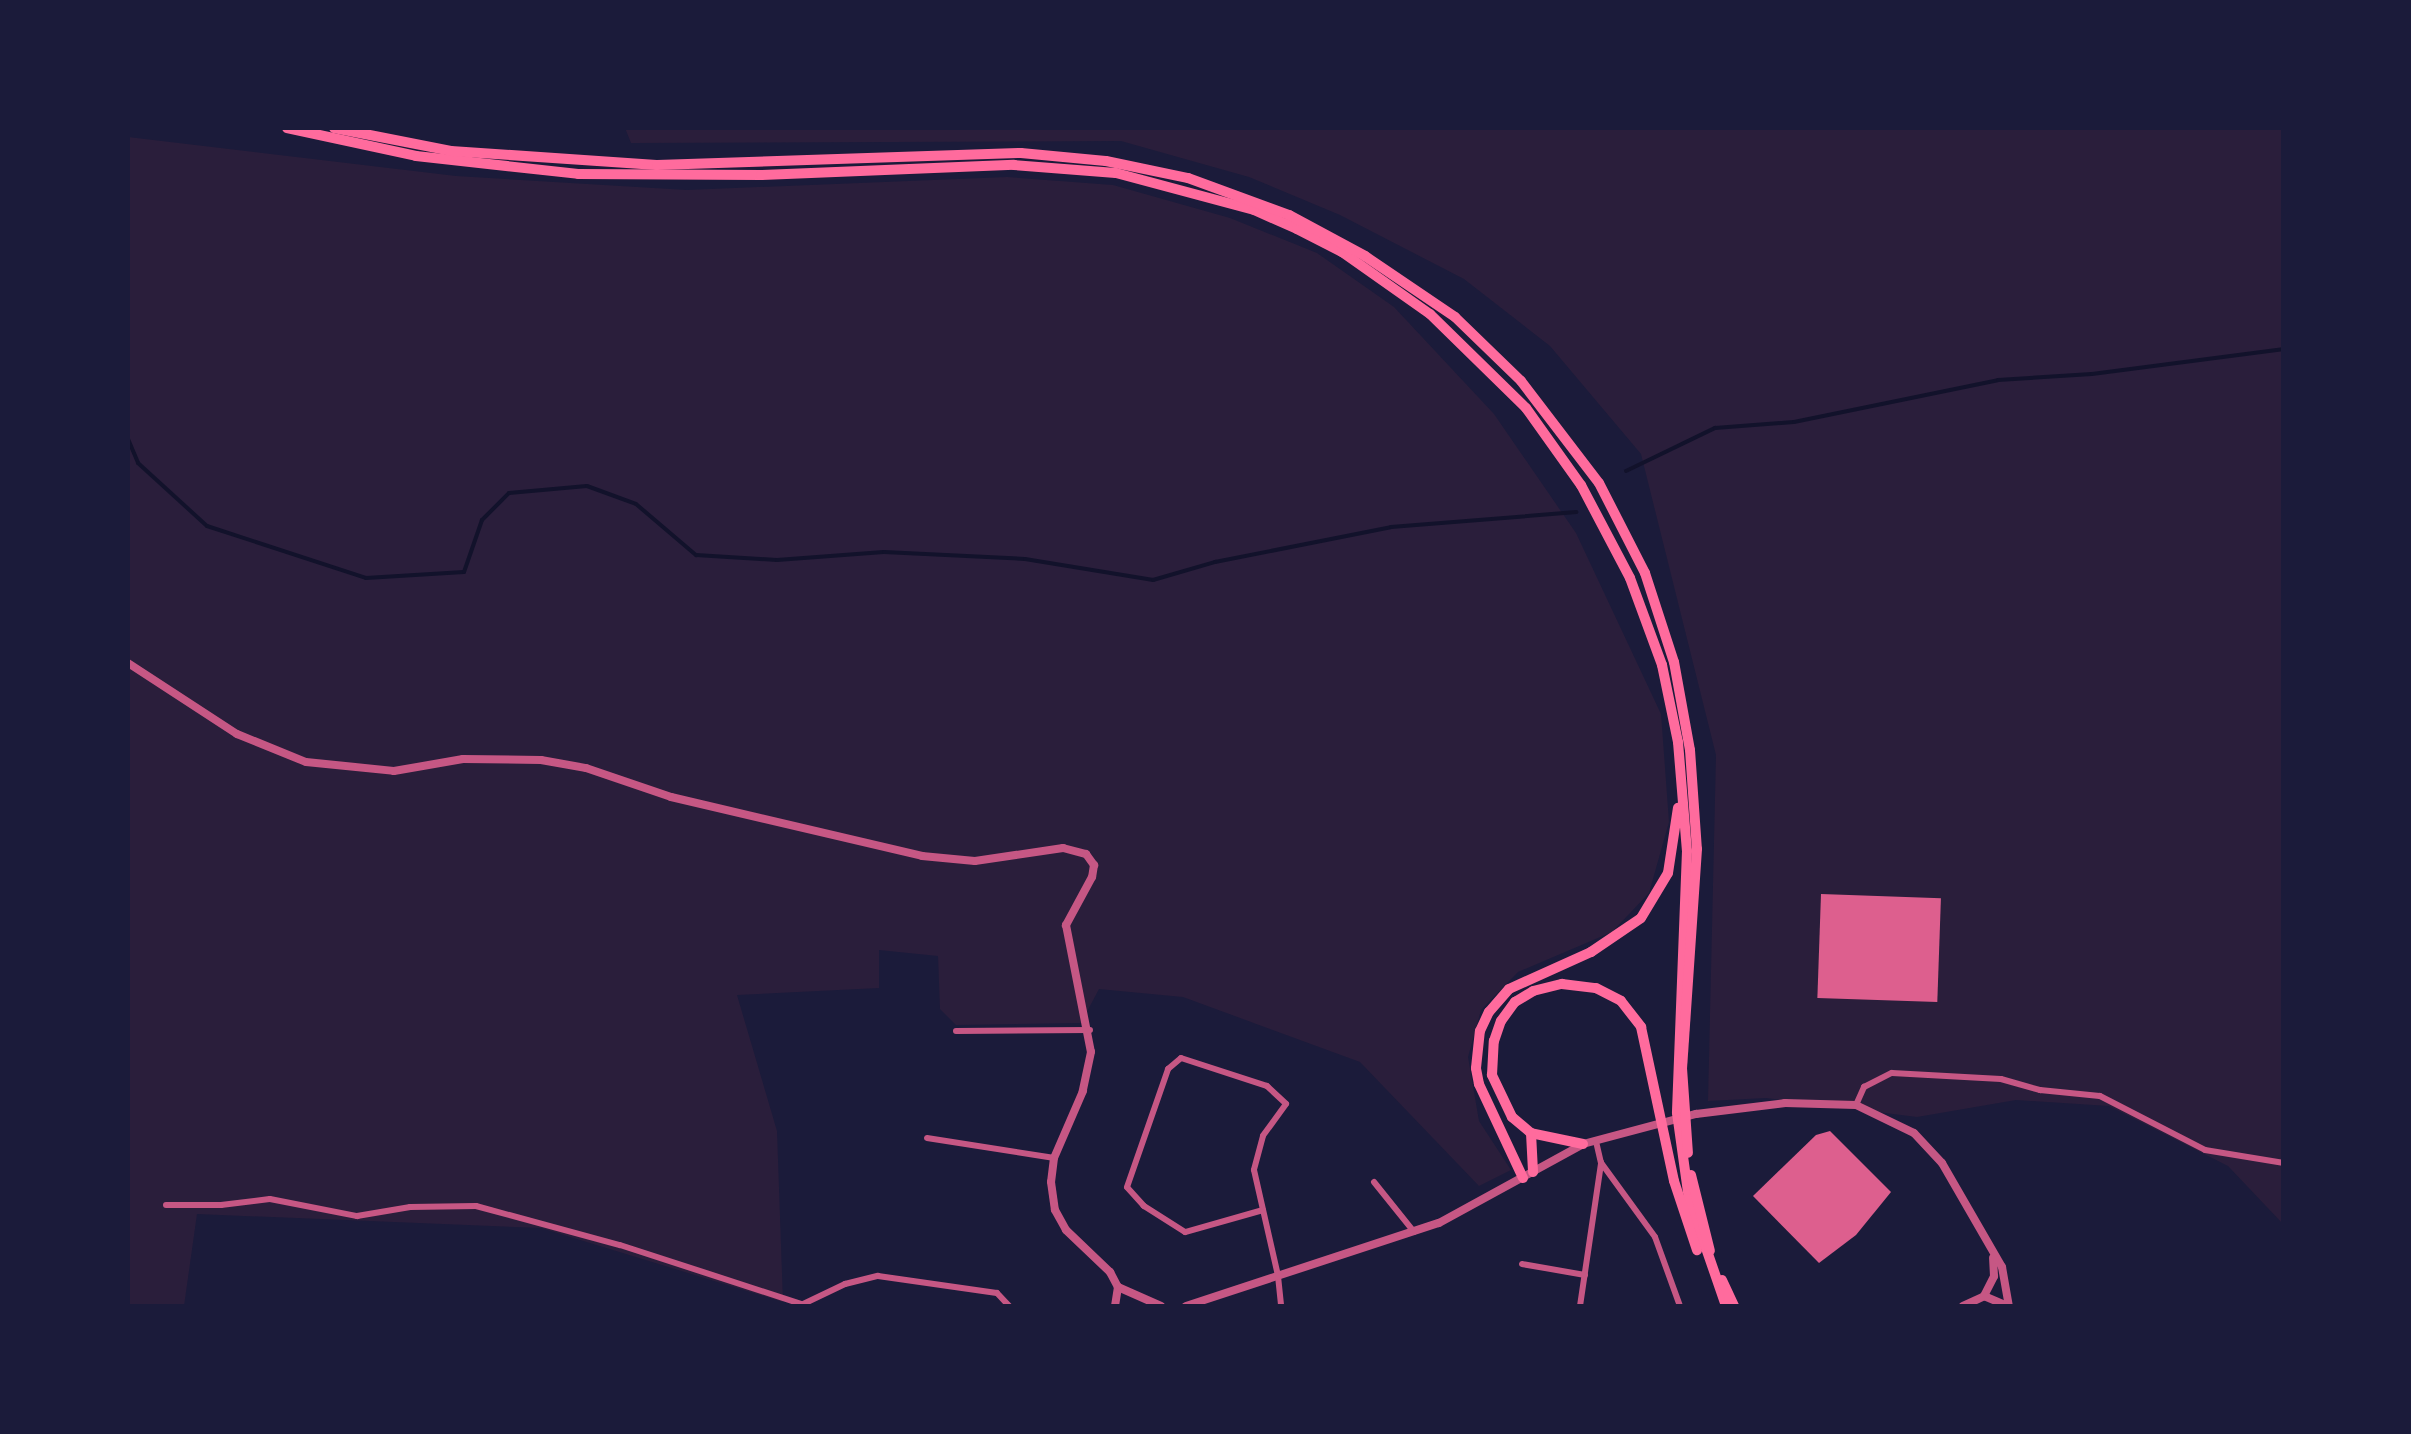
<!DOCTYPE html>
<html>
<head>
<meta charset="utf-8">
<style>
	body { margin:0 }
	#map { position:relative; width:2411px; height:1434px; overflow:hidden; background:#1b1b3a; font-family:Arial,sans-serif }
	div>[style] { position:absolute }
	.green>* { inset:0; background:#2a1e3b }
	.stream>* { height:4px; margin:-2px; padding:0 2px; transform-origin:2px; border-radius:2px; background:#12122b }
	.building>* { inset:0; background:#dd5f8e; transform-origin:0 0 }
	.minor>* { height:6px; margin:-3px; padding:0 3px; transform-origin:3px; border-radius:3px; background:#c65784 }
	.tertiary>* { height:8px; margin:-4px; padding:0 4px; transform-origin:4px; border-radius:4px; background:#c65784 }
	.trunk>* { height:10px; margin:-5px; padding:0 5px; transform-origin:5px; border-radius:5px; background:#ff6b9d }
	span { translate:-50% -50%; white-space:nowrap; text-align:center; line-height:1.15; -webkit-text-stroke:10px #1b1b3a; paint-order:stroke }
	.frame { position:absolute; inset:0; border:130px solid #1b1b3a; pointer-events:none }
</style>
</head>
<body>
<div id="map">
	<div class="green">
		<i style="clip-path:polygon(625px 128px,2283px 128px,2283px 1224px,2228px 1166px,2109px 1106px,2016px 1100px,1917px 1117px,1766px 1098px,1708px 1101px,1716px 755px,1641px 454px,1550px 346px,1464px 279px,1340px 215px,1249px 177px,1121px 141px,631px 143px)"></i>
		<i style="clip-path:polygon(128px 137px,456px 176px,687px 190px,1007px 177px,1113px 185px,1230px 218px,1317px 253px,1394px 307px,1494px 414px,1576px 533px,1661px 714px,1669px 822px,1649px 893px,1612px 932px,1518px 972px,1481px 1010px,1468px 1057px,1479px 1121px,1511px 1170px,1479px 1186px,1360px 1062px,1183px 997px,1099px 989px,1081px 1023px,956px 1025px,940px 1009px,938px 956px,879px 950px,879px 988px,737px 995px,777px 1131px,783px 1302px,541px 1228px,197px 1214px,184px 1306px,128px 1306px)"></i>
	</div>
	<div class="stream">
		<i style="left:128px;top:439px;width:26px;rotate:67deg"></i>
		<i style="left:138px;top:463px;width:93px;rotate:42.4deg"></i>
		<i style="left:207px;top:526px;width:167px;rotate:18.1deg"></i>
		<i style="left:366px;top:578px;width:98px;rotate:-3.5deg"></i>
		<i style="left:464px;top:572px;width:55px;rotate:-70.9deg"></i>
		<i style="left:482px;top:520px;width:38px;rotate:-45deg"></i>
		<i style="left:509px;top:493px;width:78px;rotate:-5.1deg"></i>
		<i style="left:587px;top:486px;width:52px;rotate:20.2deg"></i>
		<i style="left:636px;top:504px;width:79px;rotate:40.4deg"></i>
		<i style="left:696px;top:555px;width:81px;rotate:3.5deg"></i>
		<i style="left:777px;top:560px;width:107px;rotate:-4.3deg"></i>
		<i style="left:884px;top:552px;width:141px;rotate:2.8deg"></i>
		<i style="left:1025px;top:559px;width:130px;rotate:9.3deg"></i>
		<i style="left:1153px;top:580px;width:65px;rotate:-16.2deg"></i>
		<i style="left:1215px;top:562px;width:179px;rotate:-11.2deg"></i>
		<i style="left:1391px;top:527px;width:186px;rotate:-4.6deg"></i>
		<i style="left:1626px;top:471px;width:99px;rotate:-25.8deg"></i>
		<i style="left:1715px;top:428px;width:79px;rotate:-4.3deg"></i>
		<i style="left:1794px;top:422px;width:208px;rotate:-11.6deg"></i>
		<i style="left:1998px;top:380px;width:94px;rotate:-3.7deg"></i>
		<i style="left:2092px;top:374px;width:194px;rotate:-7.4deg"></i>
	</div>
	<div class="building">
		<i style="left:1821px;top:894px;width:120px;height:104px;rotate:2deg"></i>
		<i style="clip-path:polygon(1830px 1131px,1891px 1192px,1856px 1235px,1819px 1263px,1753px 1196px,1816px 1135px)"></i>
	</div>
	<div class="minor">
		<i style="left:956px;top:1031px;width:134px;rotate:-0.4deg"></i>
		<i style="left:1856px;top:1105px;width:20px;rotate:-66deg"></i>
		<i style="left:1864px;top:1087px;width:31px;rotate:-27deg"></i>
		<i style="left:1892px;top:1073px;width:109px;rotate:3.2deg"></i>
		<i style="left:2001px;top:1079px;width:41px;rotate:15.8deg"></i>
		<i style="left:2040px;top:1090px;width:60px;rotate:5.7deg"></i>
		<i style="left:2100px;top:1096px;width:118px;rotate:27.2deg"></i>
		<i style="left:2205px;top:1150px;width:80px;rotate:9.3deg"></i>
		<i style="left:927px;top:1138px;width:129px;rotate:8.9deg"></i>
		<i style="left:1602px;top:1164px;width:90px;rotate:54deg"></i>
		<i style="left:1655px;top:1237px;width:73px;rotate:70.1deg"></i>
		<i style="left:1374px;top:1182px;width:64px;rotate:51.3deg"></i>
		<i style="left:166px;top:1205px;width:55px"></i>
		<i style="left:221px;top:1205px;width:49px;rotate:-7deg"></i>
		<i style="left:270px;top:1199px;width:89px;rotate:11.1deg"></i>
		<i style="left:357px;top:1216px;width:54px;rotate:-9.6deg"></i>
		<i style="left:410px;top:1207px;width:66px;rotate:-0.9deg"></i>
		<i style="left:476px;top:1206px;width:149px;rotate:15.2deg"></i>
		<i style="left:620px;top:1245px;width:191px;rotate:18deg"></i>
		<i style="left:1263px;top:1210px;width:81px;rotate:164.2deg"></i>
		<i style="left:1185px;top:1232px;width:49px;rotate:-147.6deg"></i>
		<i style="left:1144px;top:1206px;width:25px;rotate:-132deg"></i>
		<i style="left:1127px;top:1187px;width:125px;rotate:-70.8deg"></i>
		<i style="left:1168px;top:1069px;width:17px;rotate:-40deg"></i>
		<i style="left:1181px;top:1058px;width:90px;rotate:18deg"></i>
		<i style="left:1267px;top:1086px;width:26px;rotate:43deg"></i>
		<i style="left:1286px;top:1104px;width:39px;rotate:126deg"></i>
		<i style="left:1263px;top:1136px;width:35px;rotate:105deg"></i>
		<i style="left:1254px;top:1170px;width:109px;rotate:77.2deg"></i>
		<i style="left:1278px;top:1276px;width:30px;rotate:84deg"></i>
		<i style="left:1522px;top:1264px;width:64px;rotate:9.9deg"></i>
		<i style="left:799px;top:1306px;width:51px;rotate:-25.6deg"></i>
		<i style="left:845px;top:1284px;width:34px;rotate:-14deg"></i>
		<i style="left:878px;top:1276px;width:120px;rotate:8.1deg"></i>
		<i style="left:997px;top:1293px;width:18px;rotate:47deg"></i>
		<i style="left:1580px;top:1306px;width:145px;rotate:-81.6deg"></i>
		<i style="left:1601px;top:1163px;width:23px;rotate:-103deg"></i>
	</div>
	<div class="tertiary">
		<i style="left:128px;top:663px;width:130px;rotate:33.1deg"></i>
		<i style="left:237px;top:734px;width:74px;rotate:22.1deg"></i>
		<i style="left:306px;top:762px;width:88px;rotate:5.8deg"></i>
		<i style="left:394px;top:771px;width:70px;rotate:-9.9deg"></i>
		<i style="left:463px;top:759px;width:78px;rotate:0.7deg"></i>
		<i style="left:541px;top:760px;width:46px;rotate:10.1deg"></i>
		<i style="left:586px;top:768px;width:90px;rotate:18.8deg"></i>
		<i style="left:671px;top:797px;width:258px;rotate:13.2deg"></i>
		<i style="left:922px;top:856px;width:53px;rotate:5.4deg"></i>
		<i style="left:975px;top:861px;width:89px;rotate:-8.4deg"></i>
		<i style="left:1063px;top:848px;width:24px;rotate:15deg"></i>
		<i style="left:1086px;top:854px;width:14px;rotate:54deg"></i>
		<i style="left:1094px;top:865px;width:12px;rotate:99deg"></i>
		<i style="left:1092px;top:877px;width:55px;rotate:118.4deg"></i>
		<i style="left:1066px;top:925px;width:129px;rotate:78.9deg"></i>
		<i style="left:1091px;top:1052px;width:40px;rotate:102deg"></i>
		<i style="left:1083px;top:1091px;width:73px;rotate:113.4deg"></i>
		<i style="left:1054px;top:1158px;width:24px;rotate:97deg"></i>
		<i style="left:1051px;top:1182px;width:28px;rotate:82deg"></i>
		<i style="left:1055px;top:1210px;width:23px;rotate:61deg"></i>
		<i style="left:1066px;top:1230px;width:61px;rotate:43.7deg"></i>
		<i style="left:1110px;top:1272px;width:17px;rotate:62deg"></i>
		<i style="left:1118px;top:1287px;width:19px;rotate:99deg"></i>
		<i style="left:1118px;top:1287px;width:47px;rotate:23.8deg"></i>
		<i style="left:1984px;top:1296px;width:22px;rotate:-63deg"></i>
		<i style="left:1994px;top:1276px;width:18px;rotate:-93deg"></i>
		<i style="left:1186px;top:1306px;width:266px;rotate:-18.2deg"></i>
		<i style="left:1439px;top:1223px;width:164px;rotate:-28.7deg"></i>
		<i style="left:1583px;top:1144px;width:117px;rotate:-14.9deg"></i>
		<i style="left:1696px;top:1114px;width:90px;rotate:-7deg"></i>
		<i style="left:1785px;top:1103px;width:71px;rotate:1.6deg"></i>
		<i style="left:1856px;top:1105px;width:64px;rotate:25.8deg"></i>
		<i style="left:1914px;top:1133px;width:41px;rotate:47deg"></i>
		<i style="left:1942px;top:1163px;width:120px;rotate:60deg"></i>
		<i style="left:2002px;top:1267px;width:40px;rotate:80deg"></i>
		<i style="left:1963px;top:1306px;width:23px;rotate:-25deg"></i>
		<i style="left:1984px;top:1296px;width:26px;rotate:23deg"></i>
	</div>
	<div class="trunk">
		<i style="left:287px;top:128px;width:132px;rotate:12.2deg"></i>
		<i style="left:416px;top:156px;width:163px;rotate:6.3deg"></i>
		<i style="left:578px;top:174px;width:183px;rotate:0.3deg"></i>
		<i style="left:761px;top:175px;width:253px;rotate:-2.3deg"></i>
		<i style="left:1014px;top:165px;width:102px;rotate:4.5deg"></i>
		<i style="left:1116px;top:173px;width:143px;rotate:15deg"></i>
		<i style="left:1254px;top:210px;width:47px;rotate:23.8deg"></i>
		<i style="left:1297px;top:229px;width:51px;rotate:27.1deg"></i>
		<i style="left:1342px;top:252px;width:108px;rotate:35.2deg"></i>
		<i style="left:1430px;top:314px;width:134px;rotate:44.4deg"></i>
		<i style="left:1526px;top:408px;width:95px;rotate:54.5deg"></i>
		<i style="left:1581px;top:485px;width:105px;rotate:62.2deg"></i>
		<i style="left:1630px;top:578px;width:93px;rotate:69.8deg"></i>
		<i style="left:1662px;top:665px;width:79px;rotate:78.3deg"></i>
		<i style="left:1678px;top:742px;width:109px;rotate:85.3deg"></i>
		<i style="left:1687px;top:851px;width:262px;rotate:92.2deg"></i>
		<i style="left:1677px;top:1113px;width:87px;rotate:82.1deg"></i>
		<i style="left:1689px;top:1199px;width:113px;rotate:70.9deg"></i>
		<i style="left:334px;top:128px;width:119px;rotate:11.1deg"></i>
		<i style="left:451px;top:151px;width:206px;rotate:3.9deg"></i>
		<i style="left:657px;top:165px;width:364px;rotate:-1.9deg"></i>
		<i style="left:1021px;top:153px;width:85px;rotate:5.4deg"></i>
		<i style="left:1106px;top:161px;width:84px;rotate:11.7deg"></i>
		<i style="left:1188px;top:178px;width:108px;rotate:20.1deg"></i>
		<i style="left:1289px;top:215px;width:86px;rotate:28.3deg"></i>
		<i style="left:1365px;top:256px;width:109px;rotate:34.1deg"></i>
		<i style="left:1455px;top:317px;width:92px;rotate:44.1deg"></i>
		<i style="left:1521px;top:381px;width:128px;rotate:52.6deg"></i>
		<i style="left:1599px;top:483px;width:101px;rotate:62.9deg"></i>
		<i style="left:1645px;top:573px;width:94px;rotate:72deg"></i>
		<i style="left:1674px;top:662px;width:89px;rotate:79.7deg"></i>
		<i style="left:1690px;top:750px;width:99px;rotate:86deg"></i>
		<i style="left:1697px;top:849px;width:220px;rotate:93.9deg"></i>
		<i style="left:1682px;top:1068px;width:85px;rotate:86deg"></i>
		<i style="left:1531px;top:1133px;width:39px;rotate:87deg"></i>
		<i style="left:1583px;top:1144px;width:53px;rotate:-168.1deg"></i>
		<i style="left:1531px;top:1133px;width:25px;rotate:-140deg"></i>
		<i style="left:1512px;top:1117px;width:47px;rotate:-115.5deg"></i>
		<i style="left:1492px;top:1075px;width:34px;rotate:-87deg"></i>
		<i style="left:1494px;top:1041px;width:21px;rotate:-71deg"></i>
		<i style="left:1501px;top:1021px;width:24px;rotate:-54deg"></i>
		<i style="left:1515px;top:1002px;width:21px;rotate:-31deg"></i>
		<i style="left:1533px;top:991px;width:30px;rotate:-14deg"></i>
		<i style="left:1562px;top:984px;width:34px;rotate:7deg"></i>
		<i style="left:1596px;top:988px;width:28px;rotate:27deg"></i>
		<i style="left:1621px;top:1001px;width:33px;rotate:52deg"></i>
		<i style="left:1641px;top:1027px;width:157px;rotate:77.9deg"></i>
		<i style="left:1674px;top:1181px;width:73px;rotate:71.6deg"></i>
		<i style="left:1691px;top:1175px;width:78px;rotate:76deg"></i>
		<i style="left:1523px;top:1178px;width:104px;rotate:-115.1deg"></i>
		<i style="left:1479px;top:1084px;width:16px;rotate:-101deg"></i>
		<i style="left:1476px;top:1068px;width:37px;rotate:-84deg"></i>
		<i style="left:1480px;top:1031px;width:21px;rotate:-65deg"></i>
		<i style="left:1489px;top:1012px;width:30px;rotate:-49deg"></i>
		<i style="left:1509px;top:989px;width:90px;rotate:-24.3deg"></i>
		<i style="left:1591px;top:952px;width:60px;rotate:-34.2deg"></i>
		<i style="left:1641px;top:918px;width:52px;rotate:-59deg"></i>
		<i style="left:1668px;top:873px;width:66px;rotate:-81.3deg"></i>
		<i style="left:1722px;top:1280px;width:29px;rotate:65deg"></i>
	</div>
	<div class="frame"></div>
</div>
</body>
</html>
